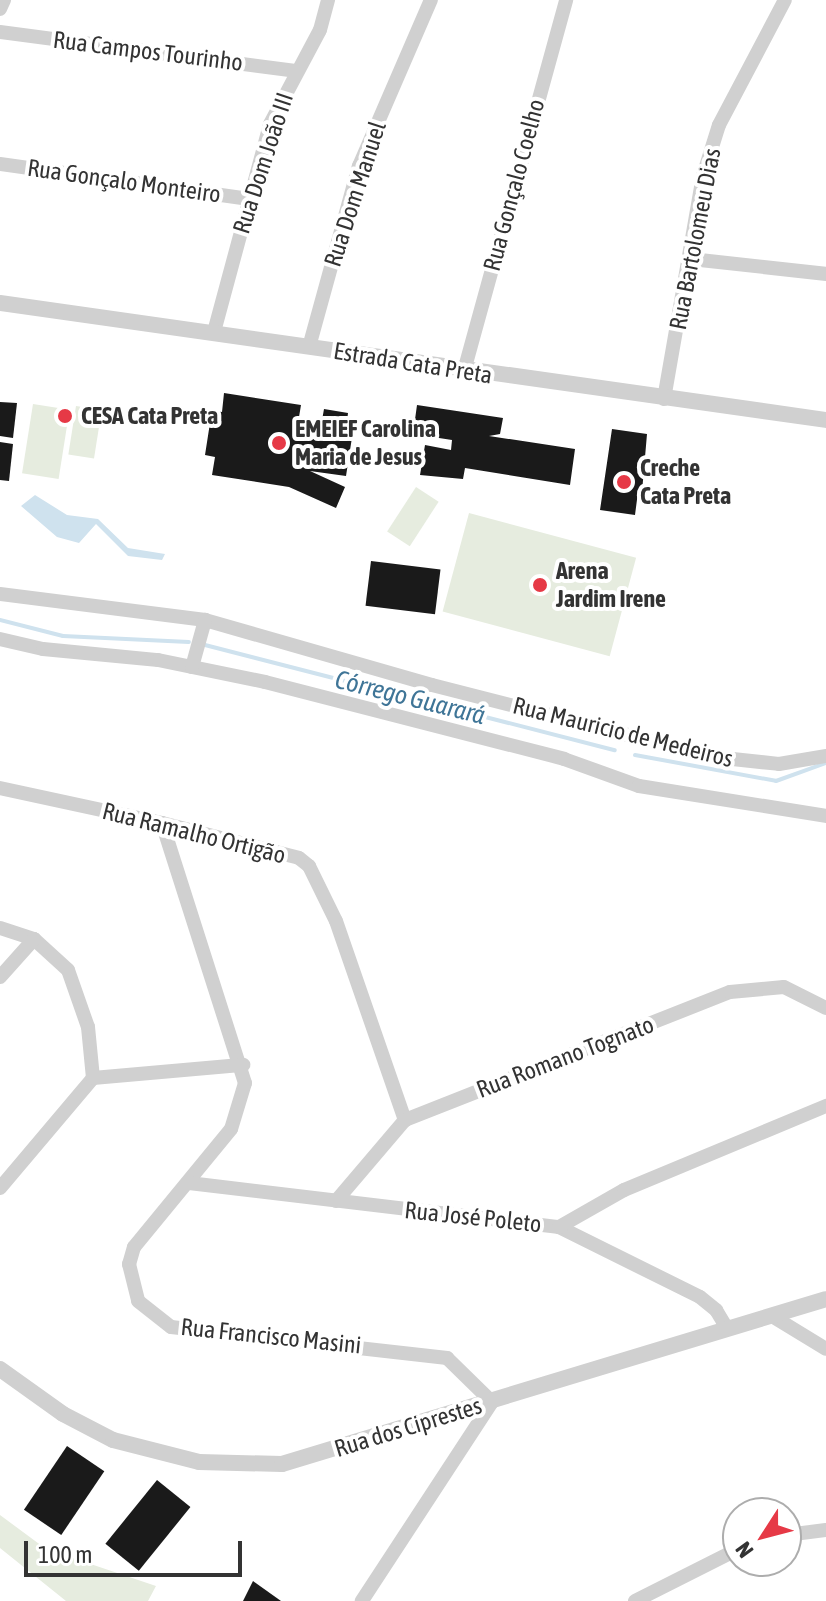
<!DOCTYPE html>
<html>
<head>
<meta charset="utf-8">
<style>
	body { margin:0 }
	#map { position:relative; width:826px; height:1601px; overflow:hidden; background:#fff; font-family:"Asap Condensed",sans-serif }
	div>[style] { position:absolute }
	.green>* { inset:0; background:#e6ecdf; transform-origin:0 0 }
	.water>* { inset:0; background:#cfe2ee }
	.stream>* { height:4px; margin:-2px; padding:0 2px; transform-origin:2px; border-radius:2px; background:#cfe2ee }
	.building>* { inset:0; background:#1a1a1a; transform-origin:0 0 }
	.minor>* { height:14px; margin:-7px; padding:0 7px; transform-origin:7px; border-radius:7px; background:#d0d0d0 }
	.tertiary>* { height:16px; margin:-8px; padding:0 8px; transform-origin:8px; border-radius:8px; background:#d0d0d0 }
	.dots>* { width:22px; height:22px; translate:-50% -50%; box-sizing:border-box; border:4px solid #fff; border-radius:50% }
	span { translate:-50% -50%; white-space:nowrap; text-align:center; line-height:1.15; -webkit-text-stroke:8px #fff; paint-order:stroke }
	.street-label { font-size:24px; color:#333 }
	.poi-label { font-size:24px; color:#333; font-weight:700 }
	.left { translate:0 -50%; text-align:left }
	.water-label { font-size:26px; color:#3f7597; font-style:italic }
	.north { position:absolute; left:722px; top:1497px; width:80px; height:80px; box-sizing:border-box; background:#fff; border:2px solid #adadad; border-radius:50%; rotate:234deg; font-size:22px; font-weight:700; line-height:32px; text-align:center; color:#333 }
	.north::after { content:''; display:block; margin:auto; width:28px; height:36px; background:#e63946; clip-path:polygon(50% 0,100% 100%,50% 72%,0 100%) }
	.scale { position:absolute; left:24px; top:1541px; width:218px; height:36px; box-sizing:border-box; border:4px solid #333; border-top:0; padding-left:10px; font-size:24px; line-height:28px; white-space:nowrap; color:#333; -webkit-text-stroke:6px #fff; paint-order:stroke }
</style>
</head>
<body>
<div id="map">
	<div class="green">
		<i style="left:33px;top:404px;width:37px;height:70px;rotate:9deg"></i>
		<i style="left:76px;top:406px;width:26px;height:49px;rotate:9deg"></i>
		<i style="left:416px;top:487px;width:27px;height:53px;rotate:33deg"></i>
		<i style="left:469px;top:513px;width:173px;height:102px;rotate:15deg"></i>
		<i style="clip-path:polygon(0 1515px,46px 1549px,156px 1586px,148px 1601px,66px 1601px,0 1548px)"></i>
	</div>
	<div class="water">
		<i style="clip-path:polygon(35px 495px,67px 515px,98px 519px,128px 548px,165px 554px,162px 560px,128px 556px,96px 524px,79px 543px,57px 537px,21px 506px)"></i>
	</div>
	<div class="stream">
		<i style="left:0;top:620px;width:65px;rotate:14.3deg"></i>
		<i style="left:63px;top:636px;width:126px;rotate:2.7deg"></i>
		<i style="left:205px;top:645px;width:423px;rotate:14.4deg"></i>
		<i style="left:635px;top:755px;width:143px;rotate:10.4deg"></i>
		<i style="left:776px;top:781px;width:53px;rotate:-19.8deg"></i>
	</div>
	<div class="building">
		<i style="clip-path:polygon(224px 393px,301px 405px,298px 423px,321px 426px,324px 409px,348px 413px,346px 430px,353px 431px,346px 476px,310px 471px,345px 487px,336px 508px,289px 487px,212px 475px,215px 457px,205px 455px,212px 410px,222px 412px)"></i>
		<i style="clip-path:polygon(0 402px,17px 403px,13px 438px,0 436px)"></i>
		<i style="clip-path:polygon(417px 405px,503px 418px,500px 434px,489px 436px,575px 449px,570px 485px,465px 468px,463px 479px,420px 475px,425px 445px,451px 450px,452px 440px,413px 434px)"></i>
		<i style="clip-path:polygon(612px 429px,647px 434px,642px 492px,638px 492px,635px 515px,600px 510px)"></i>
		<i style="clip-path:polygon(0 442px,13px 444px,9px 481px,0 480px)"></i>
		<i style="left:371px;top:561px;width:70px;height:45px;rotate:7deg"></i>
		<i style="left:67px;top:1446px;width:45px;height:77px;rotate:34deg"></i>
		<i style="left:157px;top:1480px;width:43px;height:82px;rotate:39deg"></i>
		<i style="clip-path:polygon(253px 1581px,281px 1601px,243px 1601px)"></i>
	</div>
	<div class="minor">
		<i style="left:0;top:9px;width:10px;rotate:-66deg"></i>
		<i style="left:0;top:32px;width:298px;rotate:7.5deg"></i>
		<i style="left:0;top:164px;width:250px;rotate:8deg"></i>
		<i style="left:691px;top:259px;width:136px;rotate:6.3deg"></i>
		<i style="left:214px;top:332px;width:215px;rotate:-74.9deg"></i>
		<i style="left:270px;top:124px;width:106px;rotate:-62deg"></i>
		<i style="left:320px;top:30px;width:31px;rotate:-75deg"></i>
		<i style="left:309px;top:347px;width:188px;rotate:-74.6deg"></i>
		<i style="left:359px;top:166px;width:181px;rotate:-66.6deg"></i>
		<i style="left:464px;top:371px;width:385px;rotate:-74.6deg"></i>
		<i style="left:664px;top:399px;width:226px;rotate:-80.1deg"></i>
		<i style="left:703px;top:176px;width:53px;rotate:-72.6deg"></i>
		<i style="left:719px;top:125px;width:141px;rotate:-62.2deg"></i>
		<i style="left:0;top:594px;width:207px;rotate:7.2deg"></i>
		<i style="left:205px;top:620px;width:236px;rotate:16deg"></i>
		<i style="left:432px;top:685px;width:291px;rotate:14.3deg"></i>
		<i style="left:714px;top:757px;width:65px;rotate:6.1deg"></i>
		<i style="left:779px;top:764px;width:48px;rotate:-9.7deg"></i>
		<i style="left:0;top:639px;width:44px;rotate:13.1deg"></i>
		<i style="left:43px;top:649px;width:116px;rotate:5.5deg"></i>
		<i style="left:158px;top:660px;width:109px;rotate:11.6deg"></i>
		<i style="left:265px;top:682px;width:309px;rotate:14.4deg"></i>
		<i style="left:564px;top:759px;width:80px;rotate:19.8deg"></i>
		<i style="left:639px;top:786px;width:189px;rotate:9.1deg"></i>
		<i style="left:192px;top:667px;width:49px;rotate:-74.5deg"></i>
		<i style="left:0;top:788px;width:166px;rotate:12.2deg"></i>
		<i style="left:162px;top:823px;width:141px;rotate:14.3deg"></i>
		<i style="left:299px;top:858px;width:13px;rotate:39deg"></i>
		<i style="left:309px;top:866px;width:61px;rotate:63.9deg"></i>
		<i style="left:336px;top:921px;width:211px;rotate:70.9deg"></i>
		<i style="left:162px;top:823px;width:273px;rotate:72.3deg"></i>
		<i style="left:245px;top:1083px;width:48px;rotate:106.9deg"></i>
		<i style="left:231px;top:1129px;width:153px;rotate:129.4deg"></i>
		<i style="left:134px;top:1247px;width:18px;rotate:106deg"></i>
		<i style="left:129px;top:1264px;width:38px;rotate:76deg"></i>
		<i style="left:138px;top:1301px;width:42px;rotate:38.2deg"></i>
		<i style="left:171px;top:1327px;width:278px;rotate:6.4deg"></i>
		<i style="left:447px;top:1358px;width:63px;rotate:44.4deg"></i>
		<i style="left:492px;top:1402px;width:238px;rotate:123.2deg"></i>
		<i style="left:0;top:928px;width:36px;rotate:18deg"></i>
		<i style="left:34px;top:939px;width:46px;rotate:42.4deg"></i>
		<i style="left:68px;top:970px;width:60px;rotate:70.7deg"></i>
		<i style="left:88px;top:1027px;width:51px;rotate:84.4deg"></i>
		<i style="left:93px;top:1078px;width:144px;rotate:130.2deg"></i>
		<i style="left:0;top:977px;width:51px;rotate:-48.2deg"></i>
		<i style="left:93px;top:1078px;width:151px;rotate:-5deg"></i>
		<i style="left:189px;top:1183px;width:373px;rotate:6.8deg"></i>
		<i style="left:559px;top:1227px;width:157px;rotate:26.4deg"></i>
		<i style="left:700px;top:1297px;width:21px;rotate:39deg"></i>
		<i style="left:716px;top:1310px;width:21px;rotate:59deg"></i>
		<i style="left:336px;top:1201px;width:106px;rotate:-49.6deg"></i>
		<i style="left:405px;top:1120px;width:349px;rotate:-21.5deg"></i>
		<i style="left:730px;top:992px;width:54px;rotate:-5.3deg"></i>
		<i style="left:784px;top:987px;width:47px;rotate:26.6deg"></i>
		<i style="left:559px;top:1227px;width:75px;rotate:-29.6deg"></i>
		<i style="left:624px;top:1190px;width:219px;rotate:-22.6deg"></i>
		<i style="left:772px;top:1316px;width:63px;rotate:31.4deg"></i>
		<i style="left:786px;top:1535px;width:40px;rotate:-7.1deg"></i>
		<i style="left:635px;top:1601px;width:115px;rotate:-26.8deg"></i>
	</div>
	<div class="tertiary">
		<i style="left:0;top:303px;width:834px;rotate:8.06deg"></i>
		<i style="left:0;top:1369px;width:77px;rotate:35.5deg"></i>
		<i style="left:63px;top:1414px;width:56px;rotate:27.5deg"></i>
		<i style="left:113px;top:1440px;width:89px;rotate:14.3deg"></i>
		<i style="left:199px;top:1462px;width:83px;rotate:1.4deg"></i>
		<i style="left:282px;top:1464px;width:568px;rotate:-16.87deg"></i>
	</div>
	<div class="dots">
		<i style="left:65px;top:416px;background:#e63946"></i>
		<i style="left:279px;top:443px;background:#e63946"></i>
		<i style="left:624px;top:482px;background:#e63946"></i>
		<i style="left:540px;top:585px;background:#e63946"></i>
	</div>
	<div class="street-label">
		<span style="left:148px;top:51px;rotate:7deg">Rua Campos Tourinho</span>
		<span style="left:263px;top:163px;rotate:-72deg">Rua Dom João III</span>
		<span style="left:124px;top:181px;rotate:8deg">Rua Gonçalo Monteiro</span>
		<span style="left:514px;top:185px;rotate:-75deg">Rua Gonçalo Coelho</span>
		<span style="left:355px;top:194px;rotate:-72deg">Rua Dom Manuel</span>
		<span style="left:695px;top:239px;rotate:-79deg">Rua Bartolomeu Dias</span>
		<span style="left:413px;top:363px;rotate:9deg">Estrada Cata Preta</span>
		<span style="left:623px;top:732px;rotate:14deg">Rua Mauricio de Medeiros</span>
		<span style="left:194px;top:833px;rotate:14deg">Rua Ramalho Ortigão</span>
		<span style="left:565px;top:1057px;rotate:-21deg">Rua Romano Tognato</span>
		<span style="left:473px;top:1217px;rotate:6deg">Rua José Poleto</span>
		<span style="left:271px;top:1336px;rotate:6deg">Rua Francisco Masini</span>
		<span style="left:408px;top:1427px;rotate:-17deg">Rua dos Ciprestes</span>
	</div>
	<div class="poi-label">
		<span class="left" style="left:81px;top:416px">CESA Cata Preta</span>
		<span class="left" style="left:295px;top:443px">EMEIEF Carolina<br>Maria de Jesus</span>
		<span class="left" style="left:640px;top:482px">Creche<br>Cata Preta</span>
		<span class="left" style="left:556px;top:585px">Arena<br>Jardim Irene</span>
	</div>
	<div class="water-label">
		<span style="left:410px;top:698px;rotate:14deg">Córrego Guarará</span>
	</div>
	<div class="north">N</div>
	<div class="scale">100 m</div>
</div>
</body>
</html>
